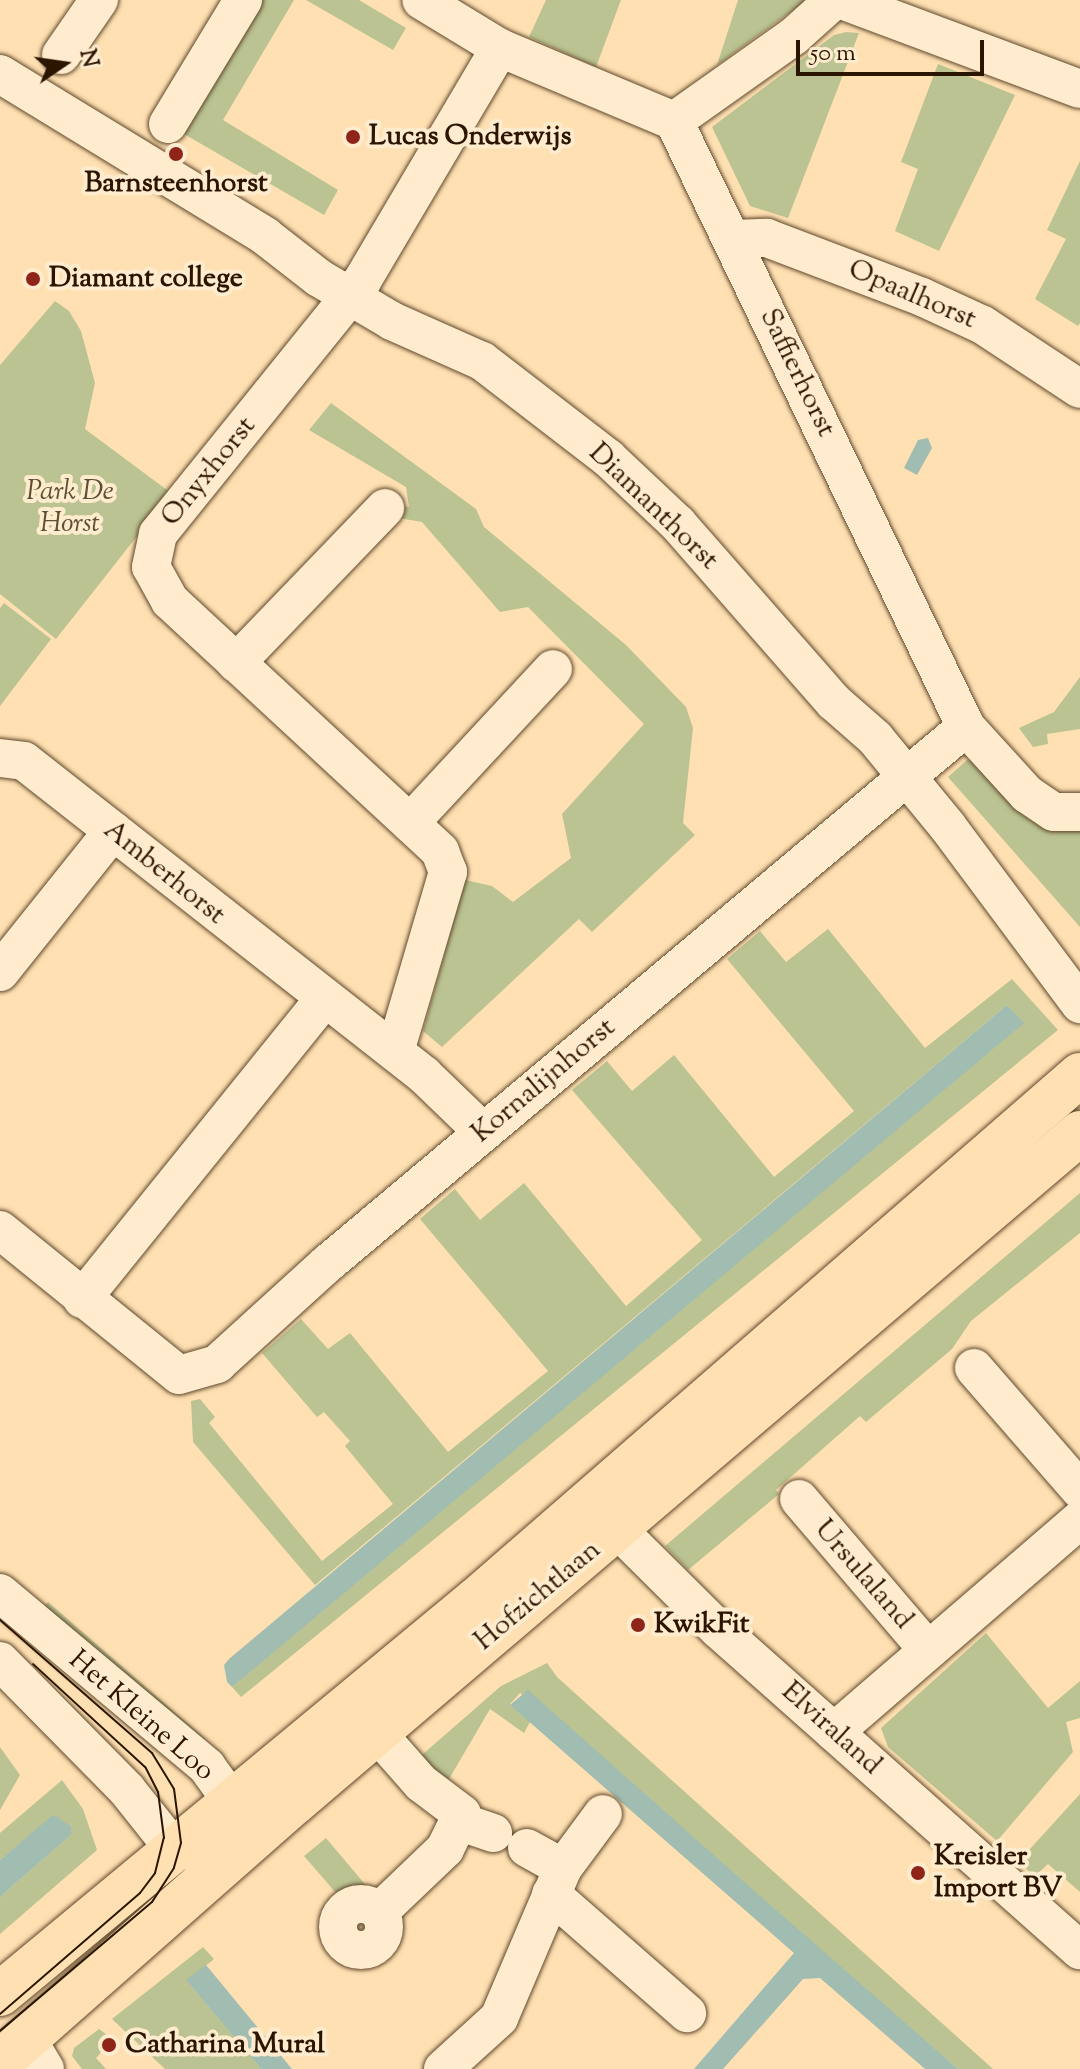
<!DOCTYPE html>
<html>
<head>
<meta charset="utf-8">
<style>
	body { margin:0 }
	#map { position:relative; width:1080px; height:2069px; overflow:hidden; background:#ffe0b2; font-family:"Sorts Mill Goudy",serif }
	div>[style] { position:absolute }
	.green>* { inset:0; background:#bac391; transform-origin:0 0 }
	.water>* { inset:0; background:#a1bcb1 }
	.roads { filter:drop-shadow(0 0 2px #5f482c) drop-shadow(0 0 2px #5f482c) }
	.minor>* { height:38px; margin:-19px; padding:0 19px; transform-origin:19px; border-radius:19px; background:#ffebcd }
	.minor>.ring { margin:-19px; padding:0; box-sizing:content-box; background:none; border:38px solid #ffebcd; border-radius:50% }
	.major>* { height:44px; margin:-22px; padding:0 22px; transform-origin:22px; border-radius:22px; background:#ffe0b2 }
	.tram>* { height:2px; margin:-1px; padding:0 1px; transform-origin:1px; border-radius:1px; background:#2a1500 }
	.dots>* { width:22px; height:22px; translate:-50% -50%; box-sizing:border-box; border:4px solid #ffebcd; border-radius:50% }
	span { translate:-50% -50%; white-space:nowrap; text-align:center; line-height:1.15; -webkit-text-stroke:8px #ffebcd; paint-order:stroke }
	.poi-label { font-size:28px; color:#2a1500; font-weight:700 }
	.left { translate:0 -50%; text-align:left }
	.street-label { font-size:28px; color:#2a1500 }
	.park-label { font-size:28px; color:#5c5233; font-style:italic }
	.north { position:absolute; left:24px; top:24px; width:80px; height:80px; -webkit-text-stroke:6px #ffebcd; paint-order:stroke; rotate:77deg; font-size:22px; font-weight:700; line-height:32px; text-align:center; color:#2a1500 }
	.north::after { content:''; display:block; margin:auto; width:28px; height:36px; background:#2a1500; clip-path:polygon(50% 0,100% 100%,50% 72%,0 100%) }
	.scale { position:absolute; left:796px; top:40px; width:188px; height:36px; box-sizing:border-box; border:4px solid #2a1500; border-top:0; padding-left:10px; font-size:24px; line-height:28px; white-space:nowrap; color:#2a1500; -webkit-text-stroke:6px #ffebcd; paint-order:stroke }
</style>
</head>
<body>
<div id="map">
	<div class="green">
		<i style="clip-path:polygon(260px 0,294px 0,223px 120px,338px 190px,324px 215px,184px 134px)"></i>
		<i style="clip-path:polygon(306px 0,359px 0,406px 28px,393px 50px)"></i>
		<i style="clip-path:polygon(546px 0,621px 0,596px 67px,529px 37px)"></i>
		<i style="clip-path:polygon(738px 0,807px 0,717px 65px)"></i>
		<i style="clip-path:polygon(846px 32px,859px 33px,788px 218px,750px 206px,712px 127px,834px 35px)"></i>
		<i style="clip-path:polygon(938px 64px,1015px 95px,939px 251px,895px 231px,918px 169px,901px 162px)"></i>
		<i style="clip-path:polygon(1080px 161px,1080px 323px,1078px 326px,1035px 299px,1066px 239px,1047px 230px)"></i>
		<i style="clip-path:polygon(55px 301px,69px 311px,81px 331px,95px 383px,85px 429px,171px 493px,56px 639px,0 594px,0 365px)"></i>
		<i style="clip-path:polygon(331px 403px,476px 509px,484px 527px,626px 645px,686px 707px,693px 728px,683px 823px,695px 835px,592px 932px,579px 919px,442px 1047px,423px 1031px,465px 880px,492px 886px,513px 902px,571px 858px,562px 814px,644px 724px,528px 607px,500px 612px,422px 522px,399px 518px,400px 506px,409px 507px,406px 487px,309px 430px)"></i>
		<i style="clip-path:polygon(4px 603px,51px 639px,0 706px,0 608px)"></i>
		<i style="clip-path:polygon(1080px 677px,1080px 729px,1047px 734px,1048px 744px,1033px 747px,1019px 728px,1054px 712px)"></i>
		<i style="clip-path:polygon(967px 760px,979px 764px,1041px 826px,1080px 831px,1080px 927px,948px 777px)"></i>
		<i style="clip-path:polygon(828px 929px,925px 1048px,1012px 979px,1058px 1030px,241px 1697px,232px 1687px,348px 1586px,1023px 1023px,1007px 1005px,315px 1585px,193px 1442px,191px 1401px,200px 1399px,215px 1417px,209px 1423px,322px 1561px,393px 1504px,345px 1446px,350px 1441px,324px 1412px,317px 1417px,262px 1353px,301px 1319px,328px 1349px,350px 1333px,448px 1452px,548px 1371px,420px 1219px,455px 1189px,480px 1220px,524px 1183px,626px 1306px,702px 1240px,572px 1090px,607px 1061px,632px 1091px,674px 1055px,774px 1177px,854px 1111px,727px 959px,760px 931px,786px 962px)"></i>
		<i style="clip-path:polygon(1080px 1193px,1080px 1233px,971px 1321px,952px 1349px,866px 1422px,860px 1416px,776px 1490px,779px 1494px,688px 1570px,665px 1546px)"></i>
		<i style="left:48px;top:1602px;width:208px;height:13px;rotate:41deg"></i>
		<i style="clip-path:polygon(986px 1633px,1048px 1708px,1080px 1681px,1080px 1718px,1066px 1722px,1073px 1752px,997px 1841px,888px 1747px,881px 1728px)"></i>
		<i style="clip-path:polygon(547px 1663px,557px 1677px,993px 2069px,958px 2069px,520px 1693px,510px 1704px,530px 1722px,524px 1733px,490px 1709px,449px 1779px,444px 1782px,415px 1761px,501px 1686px)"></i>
		<i style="clip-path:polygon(0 1747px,20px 1775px,0 1810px)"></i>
		<i style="clip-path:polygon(62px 1780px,83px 1809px,97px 1850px,0 1934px,0 1897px,71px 1835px,71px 1826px,53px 1816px,0 1860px,0 1833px)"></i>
		<i style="clip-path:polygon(1080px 1794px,1080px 1892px,1048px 1864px,1034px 1877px,1019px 1861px)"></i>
		<i style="clip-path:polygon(326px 1838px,374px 1895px,364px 1892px,342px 1900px,304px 1856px)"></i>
		<i style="clip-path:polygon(203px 1947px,214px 1959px,187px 1981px,261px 2069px,165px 2069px,112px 2019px)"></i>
		<i style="clip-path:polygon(99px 2029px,113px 2039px,96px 2058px,106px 2069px,82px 2069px,72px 2056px,74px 2048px)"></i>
	</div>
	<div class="water">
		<i style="clip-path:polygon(928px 438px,932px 448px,917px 475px,904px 468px,918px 440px)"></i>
		<i style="clip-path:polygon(1007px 1005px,1024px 1023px,232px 1687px,227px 1682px,224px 1665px,229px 1659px)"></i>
		<i style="clip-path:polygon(528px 1690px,753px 1890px,958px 2069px,925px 2069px,820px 1978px,803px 1979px,723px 2069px,694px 2069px,794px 1953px,510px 1705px)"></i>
		<i style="clip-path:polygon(53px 1815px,71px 1826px,71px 1835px,0 1897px,0 1860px)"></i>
		<i style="clip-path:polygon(206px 1965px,292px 2069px,261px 2069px,186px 1980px)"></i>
	</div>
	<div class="roads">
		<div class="minor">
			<i style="left:842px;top:0;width:254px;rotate:20.5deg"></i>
			<i style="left:61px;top:55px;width:67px;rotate:-55.4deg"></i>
			<i style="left:0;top:74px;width:311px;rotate:31.4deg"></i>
			<i style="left:265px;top:236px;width:68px;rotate:37.9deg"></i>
			<i style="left:319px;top:278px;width:85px;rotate:30.5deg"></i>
			<i style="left:392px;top:321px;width:98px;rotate:24deg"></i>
			<i style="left:482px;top:361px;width:159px;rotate:37.6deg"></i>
			<i style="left:608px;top:458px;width:96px;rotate:43.3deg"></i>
			<i style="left:678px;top:524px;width:237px;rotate:48.8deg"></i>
			<i style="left:834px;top:702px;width:55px;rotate:41.3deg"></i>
			<i style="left:875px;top:738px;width:115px;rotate:50.6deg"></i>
			<i style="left:948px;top:827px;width:221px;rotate:53.3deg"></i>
			<i style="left:674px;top:121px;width:147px;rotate:-35.3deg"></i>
			<i style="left:794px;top:36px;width:54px;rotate:-42deg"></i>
			<i style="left:168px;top:124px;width:145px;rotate:-58.8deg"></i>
			<i style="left:732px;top:239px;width:35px;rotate:-2deg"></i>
			<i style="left:767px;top:238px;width:166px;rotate:20.8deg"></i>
			<i style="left:922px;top:297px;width:67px;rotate:24.7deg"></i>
			<i style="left:983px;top:325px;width:116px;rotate:33.4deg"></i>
			<i style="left:236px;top:663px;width:215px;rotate:-46.1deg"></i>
			<i style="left:966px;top:727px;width:91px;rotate:47.7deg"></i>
			<i style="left:1027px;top:794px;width:32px;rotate:34deg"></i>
			<i style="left:1054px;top:812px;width:26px"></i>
			<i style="left:0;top:758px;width:24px;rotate:7deg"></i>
			<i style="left:24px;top:761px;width:509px;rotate:38.13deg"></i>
			<i style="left:424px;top:1075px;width:82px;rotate:44deg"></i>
			<i style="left:410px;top:823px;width:210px;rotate:-47.1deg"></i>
			<i style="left:0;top:972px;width:181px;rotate:-51.3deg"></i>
			<i style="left:395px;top:1052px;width:188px;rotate:-73.6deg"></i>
			<i style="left:448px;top:872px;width:22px;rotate:-111deg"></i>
			<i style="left:440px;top:851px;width:368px;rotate:-137.2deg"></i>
			<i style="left:170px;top:601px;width:39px;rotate:-119deg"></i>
			<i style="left:151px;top:567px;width:34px;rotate:-78deg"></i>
			<i style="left:158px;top:534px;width:325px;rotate:-51.1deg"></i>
			<i style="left:362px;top:281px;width:271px;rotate:-59.4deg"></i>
			<i style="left:0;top:1230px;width:230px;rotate:39deg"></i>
			<i style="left:179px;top:1375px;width:40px;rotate:-16deg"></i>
			<i style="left:217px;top:1364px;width:149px;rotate:-42.3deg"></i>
			<i style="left:327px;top:1264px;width:835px;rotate:-40.04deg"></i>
			<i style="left:966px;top:727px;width:673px;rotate:-115.73deg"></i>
			<i style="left:674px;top:121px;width:189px;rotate:-157.2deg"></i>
			<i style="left:500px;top:48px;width:92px;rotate:-148.7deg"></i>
			<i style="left:82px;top:1299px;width:387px;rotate:-51.1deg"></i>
			<i style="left:974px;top:1368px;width:162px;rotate:49deg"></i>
			<i style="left:799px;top:1499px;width:199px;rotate:49.5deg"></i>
			<i style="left:596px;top:1508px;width:172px;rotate:44.8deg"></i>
			<i style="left:718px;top:1629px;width:484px;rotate:41.6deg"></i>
			<i style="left:0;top:1593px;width:270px;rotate:40deg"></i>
			<i style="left:207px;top:1767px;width:44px;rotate:54.2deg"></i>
			<i style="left:233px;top:1803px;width:30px;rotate:82deg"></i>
			<i style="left:0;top:1661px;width:181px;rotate:45.4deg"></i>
			<i style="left:127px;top:1790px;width:75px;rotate:51.5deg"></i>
			<i style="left:174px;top:1849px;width:28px;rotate:6deg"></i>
			<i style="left:834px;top:1732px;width:325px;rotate:-40.8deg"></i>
			<i style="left:377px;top:1733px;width:67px;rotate:48.7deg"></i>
			<i style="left:421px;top:1783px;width:51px;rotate:37.1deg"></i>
			<i style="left:462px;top:1814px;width:39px;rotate:116deg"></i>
			<i style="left:445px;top:1849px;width:91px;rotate:136.3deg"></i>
			<i style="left:461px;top:1822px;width:34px;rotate:19deg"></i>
			<i style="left:527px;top:1848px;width:41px;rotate:29.1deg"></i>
			<i style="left:551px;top:1894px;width:181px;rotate:41.2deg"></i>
			<i class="ring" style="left:338px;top:1904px;width:8px;height:8px"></i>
			<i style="left:27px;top:2039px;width:35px;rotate:59deg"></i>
			<i style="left:443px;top:2069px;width:76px;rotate:-42.3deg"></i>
			<i style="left:499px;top:2018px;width:163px;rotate:-66.9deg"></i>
			<i style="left:563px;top:1868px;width:67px;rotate:-53.5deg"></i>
		</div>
		<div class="major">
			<i style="left:0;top:1994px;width:619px;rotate:-39.63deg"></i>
			<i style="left:477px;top:1599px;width:799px;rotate:-40.99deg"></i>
			<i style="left:0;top:2062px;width:392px;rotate:-41.4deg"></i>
			<i style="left:294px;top:1803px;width:1033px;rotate:-40.44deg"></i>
		</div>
	</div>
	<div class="tram">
		<i style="left:0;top:1620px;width:202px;rotate:41.2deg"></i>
		<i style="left:152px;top:1753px;width:42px;rotate:58.6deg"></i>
		<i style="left:174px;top:1789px;width:54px;rotate:82.6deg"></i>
		<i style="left:181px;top:1843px;width:26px;rotate:106deg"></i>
		<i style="left:174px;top:1868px;width:40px;rotate:122.9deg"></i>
		<i style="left:152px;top:1902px;width:199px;rotate:139.7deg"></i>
		<i style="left:0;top:2014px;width:185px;rotate:-40.8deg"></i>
		<i style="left:140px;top:1893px;width:25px;rotate:-53deg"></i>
		<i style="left:155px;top:1873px;width:36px;rotate:-76deg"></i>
		<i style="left:164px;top:1838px;width:46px;rotate:-97.4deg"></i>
		<i style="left:158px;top:1792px;width:28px;rotate:-117deg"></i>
		<i style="left:145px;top:1767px;width:152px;rotate:-137.4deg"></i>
	</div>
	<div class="dots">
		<i style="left:353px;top:137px;background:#8f2418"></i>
		<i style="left:176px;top:154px;background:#8f2418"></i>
		<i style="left:33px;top:279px;background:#8f2418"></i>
		<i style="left:638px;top:1625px;background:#8f2418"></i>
		<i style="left:918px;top:1873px;background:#8f2418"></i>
		<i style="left:109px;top:2045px;background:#8f2418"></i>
	</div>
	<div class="poi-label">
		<span class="left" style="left:369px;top:137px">Lucas Onderwijs</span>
		<span style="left:176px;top:184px">Barnsteenhorst</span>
		<span class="left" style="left:49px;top:279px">Diamant college</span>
		<span class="left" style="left:654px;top:1625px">KwikFit</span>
		<span class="left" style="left:934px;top:1873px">Kreisler<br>Import BV</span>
		<span class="left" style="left:125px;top:2045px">Catharina Mural</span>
	</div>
	<div class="street-label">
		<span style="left:912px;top:295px;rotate:23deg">Opaalhorst</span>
		<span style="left:797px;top:373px;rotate:64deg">Saffierhorst</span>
		<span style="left:209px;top:472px;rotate:-51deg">Onyxhorst</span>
		<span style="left:653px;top:507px;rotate:44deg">Diamanthorst</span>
		<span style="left:164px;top:873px;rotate:39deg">Amberhorst</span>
		<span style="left:544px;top:1081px;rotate:-40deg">Kornalijnhorst</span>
		<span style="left:863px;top:1575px;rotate:49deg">Ursulaland</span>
		<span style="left:538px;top:1596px;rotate:-40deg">Hofzichtlaan</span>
		<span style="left:141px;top:1716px;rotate:41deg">Het Kleine Loo</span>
		<span style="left:831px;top:1729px;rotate:42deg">Elviraland</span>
	</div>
	<div class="park-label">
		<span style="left:70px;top:508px">Park De<br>Horst</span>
	</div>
	<div class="north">N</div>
	<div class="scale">50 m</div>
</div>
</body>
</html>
